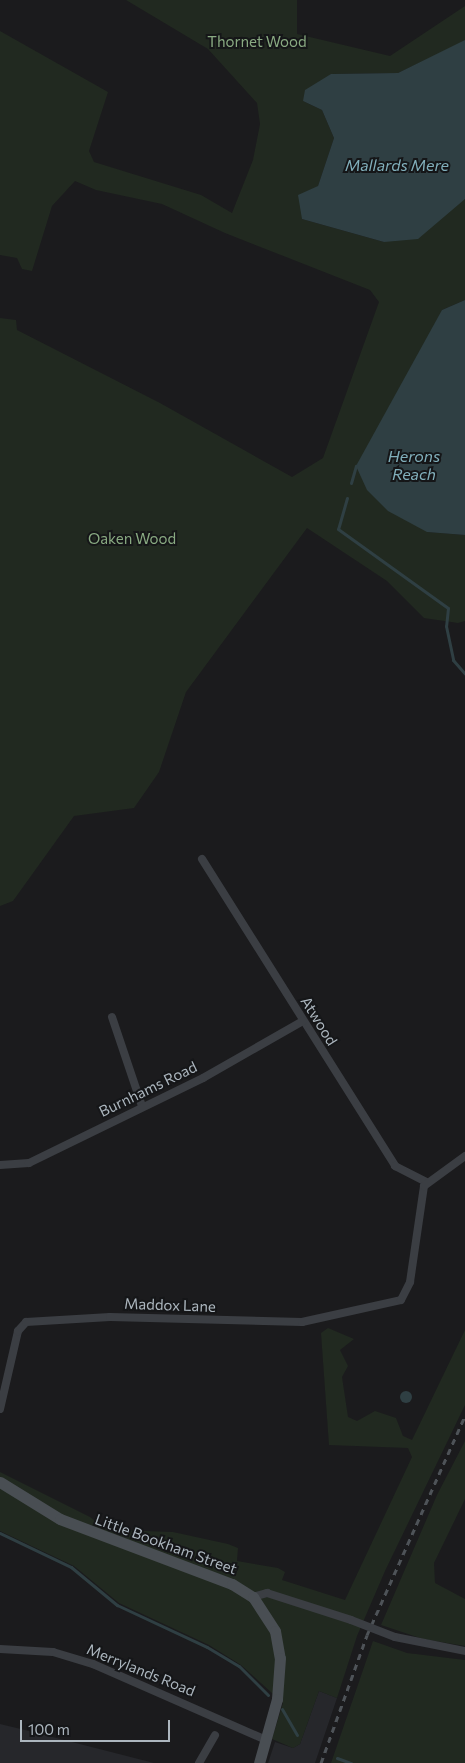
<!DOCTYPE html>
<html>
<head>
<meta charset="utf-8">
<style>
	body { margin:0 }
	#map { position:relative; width:465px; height:1763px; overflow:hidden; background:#1b1b1d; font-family:Commissioner,sans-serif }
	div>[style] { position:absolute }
	.built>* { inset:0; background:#26272b }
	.green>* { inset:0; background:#212920 }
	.water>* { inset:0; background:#2f3f43 }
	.round { border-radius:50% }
	.stream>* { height:3px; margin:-1.5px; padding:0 1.5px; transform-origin:1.5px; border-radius:1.5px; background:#2f3f43 }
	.street>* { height:8px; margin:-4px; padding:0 4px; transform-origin:4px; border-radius:4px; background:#3b3e43 }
	.secondary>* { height:11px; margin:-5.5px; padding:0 5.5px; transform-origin:5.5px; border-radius:5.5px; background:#494e53 }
	.rail>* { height:3px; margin-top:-1.5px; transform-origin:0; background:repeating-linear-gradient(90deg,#4e5358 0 6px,transparent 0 11px) }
	.street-bridge>* { height:8px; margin:-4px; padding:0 4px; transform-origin:4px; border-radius:4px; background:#3b3e43 }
	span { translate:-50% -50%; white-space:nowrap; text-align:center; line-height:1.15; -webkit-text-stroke:4px #151618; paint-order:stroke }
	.park-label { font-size:15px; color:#89aa82 }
	.street-label { font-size:15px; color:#acb6be }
	.water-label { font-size:16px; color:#81afbb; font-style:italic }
	.scale { position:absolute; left:20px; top:1720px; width:150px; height:22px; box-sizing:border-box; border:2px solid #acb6be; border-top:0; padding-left:6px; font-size:15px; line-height:18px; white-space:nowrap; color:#acb6be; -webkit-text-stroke:4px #151618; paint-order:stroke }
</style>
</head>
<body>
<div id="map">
	<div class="built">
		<i style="clip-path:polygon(319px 1691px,337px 1698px,315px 1763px,268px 1763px,275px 1742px,293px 1748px,300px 1744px)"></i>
		<i style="clip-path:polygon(0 1724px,29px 1731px,154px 1763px,0 1763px)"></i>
	</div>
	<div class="green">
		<i style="clip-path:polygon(126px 0,297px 0,297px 34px,390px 56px,465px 6px,465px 40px,461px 43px,398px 73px,331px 74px,303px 101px,322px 110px,334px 138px,318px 186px,302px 219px,384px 242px,465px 199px,465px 300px,442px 310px,427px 532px,465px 535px,465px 621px,458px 623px,424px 618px,387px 581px,307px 528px,186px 692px,159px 772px,134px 808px,74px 816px,13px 901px,0 906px,0 318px,16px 320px,17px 330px,160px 403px,292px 477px,323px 458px,379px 302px,370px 290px,225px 233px,162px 204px,96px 190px,75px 181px,52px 206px,32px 271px,22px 269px,17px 258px,0 255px,0 31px,108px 92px,89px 151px,94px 162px,201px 195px,232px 213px,253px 160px,260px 124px,257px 103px,208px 49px)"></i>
		<i style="clip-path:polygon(328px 1328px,354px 1339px,340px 1350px,348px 1366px,342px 1377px,348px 1417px,357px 1421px,375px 1411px,396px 1418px,403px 1436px,412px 1440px,465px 1330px,465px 1405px,385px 1571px,357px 1636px,337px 1698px,319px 1691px,300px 1744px,293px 1748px,272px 1739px,283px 1703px,241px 1665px,209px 1645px,119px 1603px,74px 1566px,0 1531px,0 1472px,90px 1517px,100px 1525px,118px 1530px,173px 1532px,228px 1544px,238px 1548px,237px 1561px,278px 1568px,285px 1572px,282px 1580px,345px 1600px,412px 1457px,408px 1448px,329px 1445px,321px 1333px)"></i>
		<i style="clip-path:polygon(465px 1441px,465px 1499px,434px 1563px,435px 1583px,465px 1599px,465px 1646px,423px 1639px,381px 1625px,437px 1495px)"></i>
		<i style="clip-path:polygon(373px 1641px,407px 1653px,465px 1660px,465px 1763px,331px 1763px)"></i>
	</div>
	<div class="water">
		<i style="clip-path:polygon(465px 40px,465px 199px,418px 239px,384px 242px,302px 219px,298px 195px,318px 186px,334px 138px,322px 110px,303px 101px,305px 90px,331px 74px,398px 73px)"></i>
		<i style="clip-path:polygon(465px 300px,465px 535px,427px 532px,388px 511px,367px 490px,356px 466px,442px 310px)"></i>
		<i class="round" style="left:400px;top:1391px;width:12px;height:12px"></i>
	</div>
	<div class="stream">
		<i style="left:351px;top:483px;width:18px;rotate:-74deg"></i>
		<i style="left:347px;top:498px;width:32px;rotate:106deg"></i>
		<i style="left:338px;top:529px;width:135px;rotate:35.7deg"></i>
		<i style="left:448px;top:608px;width:18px;rotate:96deg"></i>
		<i style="left:446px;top:626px;width:35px;rotate:78deg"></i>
		<i style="left:453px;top:660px;width:18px;rotate:49deg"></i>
		<i style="left:0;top:1533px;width:79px;rotate:25.6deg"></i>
		<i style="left:71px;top:1567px;width:60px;rotate:39.6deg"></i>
		<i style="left:117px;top:1605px;width:99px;rotate:25deg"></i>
		<i style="left:207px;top:1647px;width:37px;rotate:31deg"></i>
		<i style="left:239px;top:1666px;width:41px;rotate:45deg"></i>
		<i style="left:282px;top:1709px;width:30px;rotate:60deg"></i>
		<i style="left:337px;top:1758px;width:15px;rotate:20deg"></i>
	</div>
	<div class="street">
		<i style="left:202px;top:859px;width:363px;rotate:57.8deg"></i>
		<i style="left:395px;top:1166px;width:36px;rotate:27deg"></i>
		<i style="left:112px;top:1017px;width:94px;rotate:71.4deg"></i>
		<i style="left:0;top:1165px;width:29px;rotate:-4deg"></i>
		<i style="left:29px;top:1163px;width:194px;rotate:-26deg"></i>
		<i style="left:203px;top:1078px;width:115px;rotate:-29.7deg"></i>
		<i style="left:0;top:1409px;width:80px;rotate:-77deg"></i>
		<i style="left:18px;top:1331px;width:12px;rotate:-48deg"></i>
		<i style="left:26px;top:1322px;width:84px;rotate:-3.4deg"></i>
		<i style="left:110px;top:1317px;width:192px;rotate:1.5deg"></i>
		<i style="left:302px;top:1322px;width:101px;rotate:-12.5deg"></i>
		<i style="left:401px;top:1300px;width:20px;rotate:-63deg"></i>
		<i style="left:410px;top:1282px;width:97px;rotate:-81.7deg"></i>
		<i style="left:424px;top:1186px;width:51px;rotate:-36.2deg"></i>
		<i style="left:253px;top:1597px;width:15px;rotate:-16deg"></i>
		<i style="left:267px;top:1593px;width:88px;rotate:17.8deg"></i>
		<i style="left:395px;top:1637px;width:71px;rotate:11.3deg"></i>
		<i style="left:0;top:1649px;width:53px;rotate:3.2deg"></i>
		<i style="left:53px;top:1652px;width:42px;rotate:16.7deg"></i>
		<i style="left:93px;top:1664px;width:189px;rotate:23.7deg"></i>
		<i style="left:199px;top:1763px;width:32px;rotate:-60deg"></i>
	</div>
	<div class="secondary">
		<i style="left:0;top:1482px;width:70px;rotate:31.7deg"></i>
		<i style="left:60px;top:1519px;width:184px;rotate:20.7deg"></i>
		<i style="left:232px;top:1584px;width:25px;rotate:32deg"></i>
		<i style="left:253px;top:1597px;width:40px;rotate:57.1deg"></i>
		<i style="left:275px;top:1631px;width:27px;rotate:80deg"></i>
		<i style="left:280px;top:1658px;width:41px;rotate:94.2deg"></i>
		<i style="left:277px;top:1699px;width:66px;rotate:105.7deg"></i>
	</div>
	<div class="rail">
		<i style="left:321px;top:1763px;width:136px;rotate:-70.2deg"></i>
		<i style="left:367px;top:1635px;width:240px;rotate:-65.9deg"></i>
	</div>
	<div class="street-bridge">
		<i style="left:351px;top:1620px;width:47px;rotate:21.1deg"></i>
	</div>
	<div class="park-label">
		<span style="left:257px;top:42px">Thornet Wood</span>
		<span style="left:132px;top:539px">Oaken Wood</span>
	</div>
	<div class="street-label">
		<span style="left:319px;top:1021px;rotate:58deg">Atwood</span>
		<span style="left:148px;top:1089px;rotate:-26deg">Burnhams Road</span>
		<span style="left:170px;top:1305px;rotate:2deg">Maddox Lane</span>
		<span style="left:166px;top:1544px;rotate:20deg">Little Bookham Street</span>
		<span style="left:141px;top:1670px;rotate:22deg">Merrylands Road</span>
	</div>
	<div class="water-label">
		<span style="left:397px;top:165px">Mallards Mere</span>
		<span style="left:414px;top:465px">Herons<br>Reach</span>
	</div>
	<div class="scale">100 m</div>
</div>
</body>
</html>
